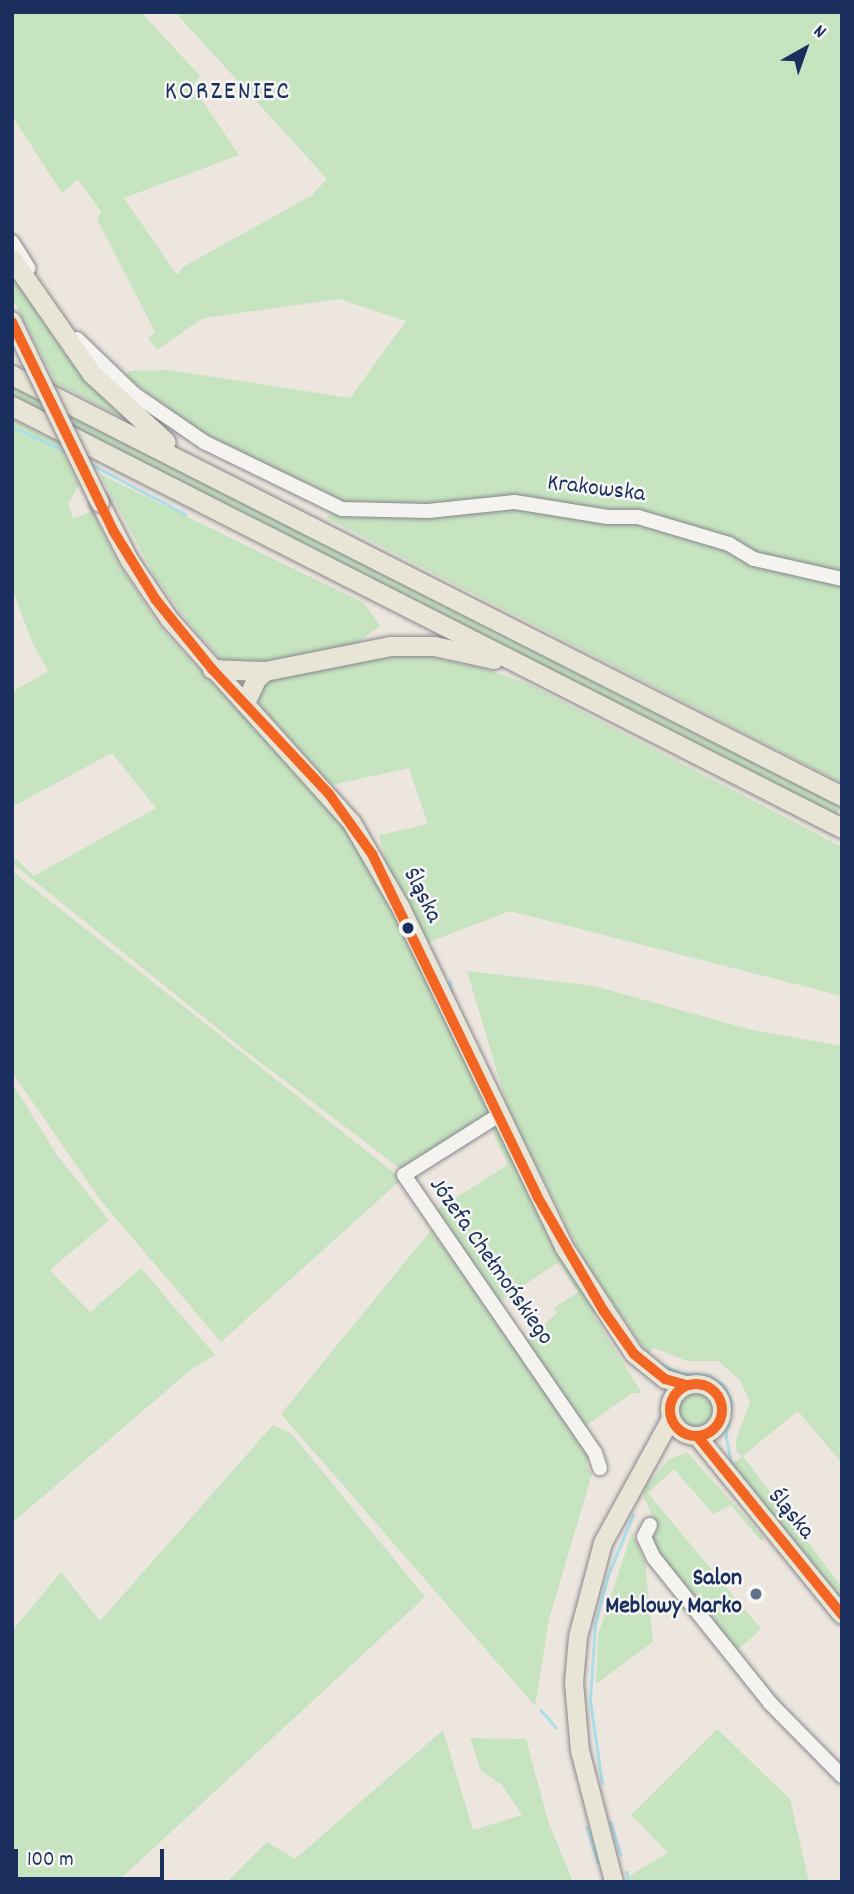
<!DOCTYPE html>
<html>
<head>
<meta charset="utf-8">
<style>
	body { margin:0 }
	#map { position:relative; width:854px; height:1894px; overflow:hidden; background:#ede6de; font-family:Dekko,sans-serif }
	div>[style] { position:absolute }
	.green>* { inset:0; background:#c6e4c0; transform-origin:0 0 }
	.round { border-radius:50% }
	.stream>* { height:2.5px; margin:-1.25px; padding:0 1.25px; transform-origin:1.25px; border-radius:1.25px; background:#aadee8 }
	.roads { filter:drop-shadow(0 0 2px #86868c) drop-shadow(0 0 2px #86868c) }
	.minor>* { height:14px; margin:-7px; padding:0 7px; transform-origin:7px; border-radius:7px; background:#f4f3f0 }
	.major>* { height:18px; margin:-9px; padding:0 9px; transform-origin:9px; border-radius:9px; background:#e8e4d6 }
	.major>.ring { margin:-9px; padding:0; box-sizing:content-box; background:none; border:18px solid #e8e4d6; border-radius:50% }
	.highway>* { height:19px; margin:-9.5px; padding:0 9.5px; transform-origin:9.5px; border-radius:9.5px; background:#e8e4d6 }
	.bridges { filter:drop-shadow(0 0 2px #86868c) drop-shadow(0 0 2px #86868c) }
	.major-bridge>* { height:18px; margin:-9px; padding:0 9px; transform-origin:9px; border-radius:9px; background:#e8e4d6 }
	.bus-1>* { height:10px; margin:-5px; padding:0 5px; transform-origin:5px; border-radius:5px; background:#f26522 }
	.bus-1>.ring { margin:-5px; padding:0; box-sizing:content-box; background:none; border:10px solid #f26522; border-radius:50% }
	.dots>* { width:19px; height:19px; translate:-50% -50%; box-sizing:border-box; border:4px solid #f6f6f2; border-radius:50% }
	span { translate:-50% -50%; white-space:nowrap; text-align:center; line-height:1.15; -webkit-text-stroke:5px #f6f6f2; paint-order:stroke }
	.street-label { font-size:24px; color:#1b2f5e }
	.poi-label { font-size:24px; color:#1b2f5e; font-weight:700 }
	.right { translate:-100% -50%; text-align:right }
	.neighbourhood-label { font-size:26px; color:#1b2f5e; letter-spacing:2px }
	.frame { position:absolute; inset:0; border:14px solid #1b2f5e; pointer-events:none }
	.north { position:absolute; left:770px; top:14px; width:70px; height:70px; -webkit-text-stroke:5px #f6f6f2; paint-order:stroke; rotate:40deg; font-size:19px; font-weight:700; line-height:28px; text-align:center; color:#1b2f5e }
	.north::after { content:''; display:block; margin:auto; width:24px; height:32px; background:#1b2f5e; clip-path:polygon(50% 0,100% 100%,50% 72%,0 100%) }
	.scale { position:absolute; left:14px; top:1849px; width:150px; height:32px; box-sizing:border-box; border:4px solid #1b2f5e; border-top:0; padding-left:9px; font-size:21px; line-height:24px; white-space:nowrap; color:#1b2f5e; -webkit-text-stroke:5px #f6f6f2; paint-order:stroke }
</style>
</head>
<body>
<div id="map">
	<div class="green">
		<i style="clip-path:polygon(12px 12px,141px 12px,200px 76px,193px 87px,239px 155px,124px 198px,177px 275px,183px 267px,311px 196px,327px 179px,175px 12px,842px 12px,842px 783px,326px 518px,344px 503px,310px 484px,294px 482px,235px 455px,124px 376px,129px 371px,168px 370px,350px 398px,406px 321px,339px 299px,203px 318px,157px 350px,148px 338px,155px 332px,97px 219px,101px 212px,78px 179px,62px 193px,12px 116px)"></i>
		<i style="clip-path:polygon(12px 274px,64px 353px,108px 403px,135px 424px,56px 383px,12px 297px)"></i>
		<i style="clip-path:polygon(12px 381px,35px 392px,47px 417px,12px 399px)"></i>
		<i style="left:65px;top:408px;width:872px;height:27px;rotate:27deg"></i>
		<i style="clip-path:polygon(12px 419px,59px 443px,79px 486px,68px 503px,73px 519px,92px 511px,117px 561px,162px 630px,331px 808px,374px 871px,493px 1115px,449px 1138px,402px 1170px,248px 1053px,12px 863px,13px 856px,34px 876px,156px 808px,112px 753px,12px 807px,12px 692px,48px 671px,32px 642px,12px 588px)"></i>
		<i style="clip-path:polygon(100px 474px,364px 603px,380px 626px,353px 646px,258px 667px,223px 661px,183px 616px,154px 575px)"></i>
		<i style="clip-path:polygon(412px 654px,483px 668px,531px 685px,842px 847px,842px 996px,510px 911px,429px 942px,388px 871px,379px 835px,428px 824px,409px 768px,332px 785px,261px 706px,257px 692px,266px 681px,288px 674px)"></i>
		<i style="clip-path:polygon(12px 871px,402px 1179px,221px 1342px,101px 1201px,12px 1072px)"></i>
		<i style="clip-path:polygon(467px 971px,594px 986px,752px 1030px,842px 1046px,842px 1463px,798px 1411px,743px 1456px,842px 1587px,842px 1607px,730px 1466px,743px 1456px,737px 1453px,736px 1440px,750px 1402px,739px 1379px,718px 1361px,687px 1361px,653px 1348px,648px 1354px,585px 1262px,508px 1108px)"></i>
		<i style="clip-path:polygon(12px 1083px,57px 1155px,109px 1220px,50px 1270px,90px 1312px,141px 1268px,215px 1355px,193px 1368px,12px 1523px)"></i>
		<i style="clip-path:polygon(497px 1123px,597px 1310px,593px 1314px,642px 1393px,632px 1393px,583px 1428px,522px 1344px,557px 1313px,554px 1308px,578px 1292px,559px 1262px,495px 1304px,431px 1213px,508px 1165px,490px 1126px)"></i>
		<i style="clip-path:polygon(431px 1230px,590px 1456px,586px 1466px,592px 1474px,549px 1619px,535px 1706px,281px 1414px)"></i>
		<i style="clip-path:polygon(698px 1377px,712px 1381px,726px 1400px,728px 1413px,720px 1443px,724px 1402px,710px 1383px,687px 1378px)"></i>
		<i class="round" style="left:676px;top:1391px;width:38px;height:38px"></i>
		<i style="clip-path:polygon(273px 1425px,291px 1433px,425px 1597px,117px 1882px,12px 1882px,12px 1631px,61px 1572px,100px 1621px)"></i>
		<i style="clip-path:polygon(687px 1452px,764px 1538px,761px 1541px,731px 1505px,713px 1514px,674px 1469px,648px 1493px,761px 1629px,733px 1654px,649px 1543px,658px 1529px,643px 1494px,646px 1487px,668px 1460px)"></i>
		<i style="clip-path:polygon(632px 1532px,645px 1562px,653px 1642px,596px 1684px,598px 1635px)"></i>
		<i style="clip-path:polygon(717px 1729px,790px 1799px,809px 1882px,631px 1882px,629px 1876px,668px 1853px,631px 1815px)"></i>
		<i style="clip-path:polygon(443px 1730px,473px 1830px,522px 1815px,502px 1785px,481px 1771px,470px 1738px,526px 1739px,548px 1821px,573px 1882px,227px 1882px,267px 1842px,295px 1859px)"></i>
	</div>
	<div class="stream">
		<i style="left:12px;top:427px;width:60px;rotate:24.4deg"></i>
		<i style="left:89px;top:463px;width:109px;rotate:28deg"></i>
		<i style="left:450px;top:981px;width:14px;rotate:82deg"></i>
		<i style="left:660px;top:1364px;width:23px;rotate:23deg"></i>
		<i style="left:681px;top:1373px;width:28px;rotate:4deg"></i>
		<i style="left:709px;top:1375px;width:19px;rotate:36deg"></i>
		<i style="left:724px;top:1386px;width:18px;rotate:63deg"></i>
		<i style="left:732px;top:1402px;width:34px;rotate:100deg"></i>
		<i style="left:726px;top:1435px;width:31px;rotate:79deg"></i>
		<i style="left:541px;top:1710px;width:23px;rotate:49deg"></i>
		<i style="left:602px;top:1784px;width:84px;rotate:-98.2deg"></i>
		<i style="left:590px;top:1701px;width:76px;rotate:-86.2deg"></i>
		<i style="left:595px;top:1625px;width:52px;rotate:-75.4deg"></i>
		<i style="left:608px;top:1575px;width:65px;rotate:-67.4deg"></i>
		<i style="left:611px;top:1822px;width:34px;rotate:73deg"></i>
		<i style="left:587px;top:1827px;width:37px;rotate:73deg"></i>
		<i style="left:627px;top:1872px;width:10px;rotate:79deg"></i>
		<i style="left:604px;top:1879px;width:3px;rotate:90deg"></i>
	</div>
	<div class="roads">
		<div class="minor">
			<i style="left:12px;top:242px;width:31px;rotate:58deg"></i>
			<i style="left:77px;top:339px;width:79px;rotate:44deg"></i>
			<i style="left:134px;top:394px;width:85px;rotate:34.4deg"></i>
			<i style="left:204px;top:442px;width:153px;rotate:25.9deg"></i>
			<i style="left:342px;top:509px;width:86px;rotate:1.3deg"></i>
			<i style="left:428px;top:511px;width:87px;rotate:-5.9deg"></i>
			<i style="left:515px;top:502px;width:94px;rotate:9.2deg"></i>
			<i style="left:608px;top:517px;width:30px"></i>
			<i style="left:638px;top:517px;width:95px;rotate:16.5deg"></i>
			<i style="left:729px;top:544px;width:29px;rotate:31deg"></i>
			<i style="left:754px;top:559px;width:90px;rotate:12.8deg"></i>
			<i style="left:499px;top:1115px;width:112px;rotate:147.7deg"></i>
			<i style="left:404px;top:1175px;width:337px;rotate:55.5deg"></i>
			<i style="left:595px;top:1453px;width:16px;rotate:72deg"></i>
			<i style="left:650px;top:1525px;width:13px;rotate:117deg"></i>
			<i style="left:644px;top:1537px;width:23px;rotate:65deg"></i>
			<i style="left:654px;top:1558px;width:186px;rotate:51.3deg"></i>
			<i style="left:770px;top:1703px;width:103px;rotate:45.4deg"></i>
		</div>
		<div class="major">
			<i style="left:100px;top:503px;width:65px;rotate:62.7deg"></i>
			<i style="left:130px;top:561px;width:71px;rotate:55.9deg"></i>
			<i style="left:170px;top:620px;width:273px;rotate:48.1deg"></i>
			<i style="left:352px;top:823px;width:98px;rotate:60deg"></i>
			<i style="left:401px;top:908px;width:376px;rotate:64.3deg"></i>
			<i style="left:564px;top:1247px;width:128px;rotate:56.8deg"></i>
			<i style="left:634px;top:1354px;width:40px;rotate:39deg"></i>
			<i style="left:665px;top:1379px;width:22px;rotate:16deg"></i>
			<i class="ring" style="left:670px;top:1384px;width:34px;height:34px"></i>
			<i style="left:698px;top:1437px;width:229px;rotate:51deg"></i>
			<i style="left:614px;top:1882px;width:135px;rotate:-104.5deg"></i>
			<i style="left:580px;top:1751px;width:68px;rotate:-95deg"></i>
			<i style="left:574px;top:1683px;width:46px;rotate:-85deg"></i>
			<i style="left:578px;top:1637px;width:97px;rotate:-75.1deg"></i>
			<i style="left:603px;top:1543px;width:141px;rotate:-61.3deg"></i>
		</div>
		<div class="highway">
			<i style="left:12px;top:259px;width:140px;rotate:55.2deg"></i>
			<i style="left:92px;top:374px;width:100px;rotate:42.6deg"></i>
			<i style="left:12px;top:375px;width:931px;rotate:26.9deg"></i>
			<i style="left:12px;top:406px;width:931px;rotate:26.95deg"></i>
			<i style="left:212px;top:669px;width:53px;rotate:2.2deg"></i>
			<i style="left:265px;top:671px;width:127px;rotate:-11.3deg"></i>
			<i style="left:390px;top:646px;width:44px"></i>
			<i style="left:434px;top:646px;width:61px;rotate:12.2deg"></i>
			<i style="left:245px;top:703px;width:26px;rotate:-65deg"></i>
			<i style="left:256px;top:679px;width:12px;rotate:-42deg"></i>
		</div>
	</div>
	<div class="bridges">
		<div class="major-bridge">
			<i style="left:12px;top:321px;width:202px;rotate:64.2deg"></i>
		</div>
	</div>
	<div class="bus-1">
		<i style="left:12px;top:322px;width:233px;rotate:64.1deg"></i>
		<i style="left:114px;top:532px;width:80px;rotate:58.3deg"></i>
		<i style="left:156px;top:600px;width:89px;rotate:50.9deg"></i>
		<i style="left:212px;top:669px;width:171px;rotate:46.9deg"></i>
		<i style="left:329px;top:794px;width:74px;rotate:54.4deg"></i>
		<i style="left:372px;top:854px;width:380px;rotate:64.2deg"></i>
		<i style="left:537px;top:1196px;width:132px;rotate:59.9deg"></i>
		<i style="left:603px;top:1310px;width:54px;rotate:54.8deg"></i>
		<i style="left:634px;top:1354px;width:40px;rotate:39deg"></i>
		<i style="left:665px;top:1379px;width:22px;rotate:16deg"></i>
		<i class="ring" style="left:670px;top:1384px;width:42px;height:42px"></i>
		<i style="left:698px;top:1437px;width:229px;rotate:51deg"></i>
	</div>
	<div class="dots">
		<i style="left:408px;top:928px;background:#1b2f5e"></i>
		<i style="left:756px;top:1594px;background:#646f8b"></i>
	</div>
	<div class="street-label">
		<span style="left:596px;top:490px;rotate:7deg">Krakowska</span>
		<span style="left:421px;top:896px;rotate:63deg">Śląska</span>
		<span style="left:490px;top:1262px;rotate:55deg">Józefa Chełmońskiego</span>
		<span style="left:790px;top:1515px;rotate:50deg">Śląska</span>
	</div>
	<div class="poi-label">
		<span class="right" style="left:742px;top:1594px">Salon<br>Meblowy Marko</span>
	</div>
	<div class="neighbourhood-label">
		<span style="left:228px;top:93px">KORZENIEC</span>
	</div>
	<div class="frame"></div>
	<div class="north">N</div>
	<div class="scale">100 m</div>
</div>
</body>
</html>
